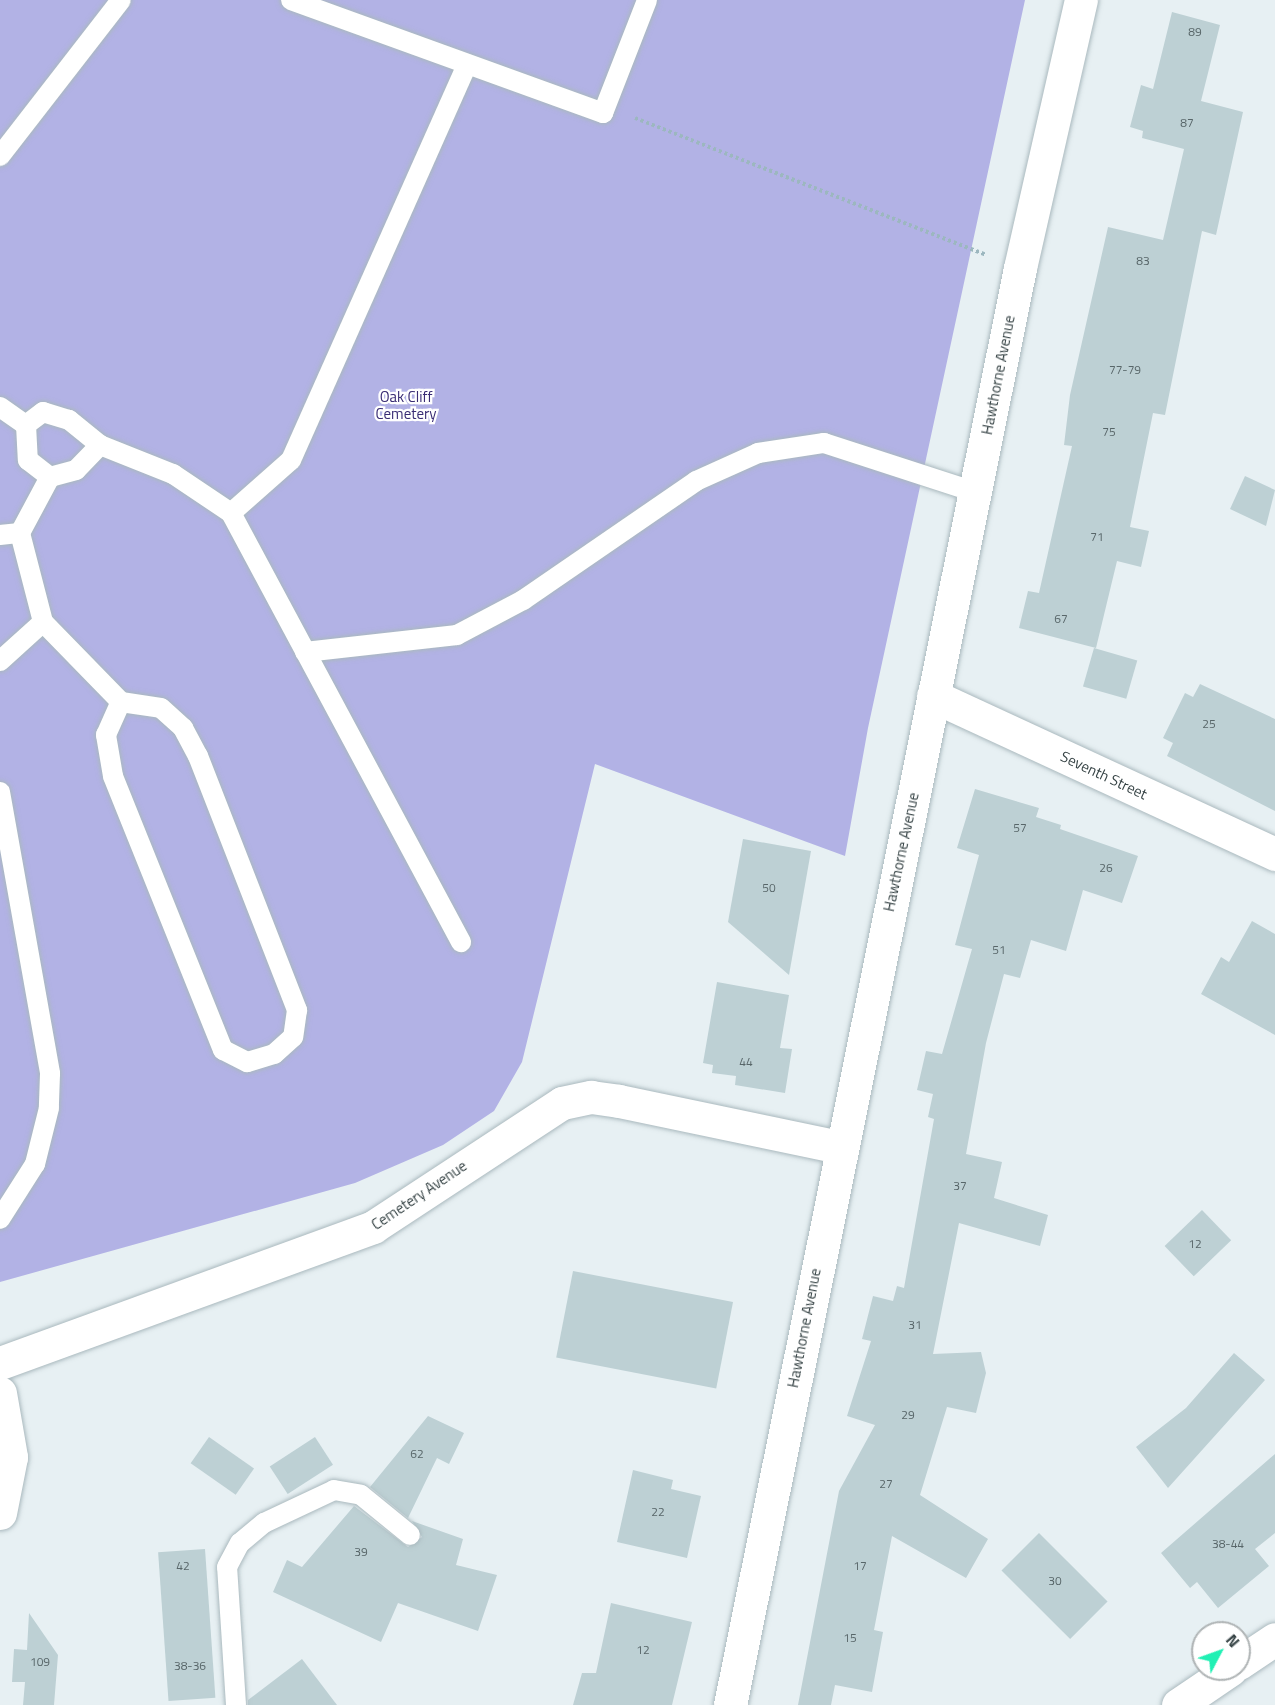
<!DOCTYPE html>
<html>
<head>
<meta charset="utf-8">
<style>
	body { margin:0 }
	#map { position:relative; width:1275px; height:1705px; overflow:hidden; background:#e7f0f3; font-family:"Titillium Web",sans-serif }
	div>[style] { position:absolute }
	.green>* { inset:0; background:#b2b2e5 }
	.building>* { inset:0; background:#bdd0d4; transform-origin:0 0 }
	.path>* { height:4px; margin-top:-2px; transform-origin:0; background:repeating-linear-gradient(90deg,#9cb7bf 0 3px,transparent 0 6px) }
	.roads { filter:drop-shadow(0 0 2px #aab9be) drop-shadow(0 0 2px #aab9be) }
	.service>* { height:20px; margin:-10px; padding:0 10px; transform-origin:10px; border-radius:10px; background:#fff }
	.minor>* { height:33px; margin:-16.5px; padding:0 16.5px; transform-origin:16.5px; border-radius:16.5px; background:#fff }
	.tertiary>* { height:33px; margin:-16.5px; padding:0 16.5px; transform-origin:16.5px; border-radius:16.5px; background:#fff }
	span { translate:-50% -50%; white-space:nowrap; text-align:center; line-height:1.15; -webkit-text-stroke:4.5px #fff; paint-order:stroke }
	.number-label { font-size:12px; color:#586669 }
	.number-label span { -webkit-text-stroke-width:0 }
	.street-label { font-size:15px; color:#364345 }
	.park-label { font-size:15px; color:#392c74 }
	.north { position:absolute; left:1191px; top:1621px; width:60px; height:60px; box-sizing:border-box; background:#fff; border:2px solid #afb4b5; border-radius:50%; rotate:49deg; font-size:16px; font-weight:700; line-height:24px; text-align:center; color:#364345 }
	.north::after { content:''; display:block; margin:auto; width:21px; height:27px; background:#21f0b4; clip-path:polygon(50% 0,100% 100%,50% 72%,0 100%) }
</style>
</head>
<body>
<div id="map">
	<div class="green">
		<i style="clip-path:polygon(0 0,1025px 0,868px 728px,845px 856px,595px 764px,522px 1062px,494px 1111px,443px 1145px,355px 1183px,0 1282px)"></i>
	</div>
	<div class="building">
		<i style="clip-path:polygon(1172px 12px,1220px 25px,1201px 101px,1243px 112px,1216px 235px,1202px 231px,1165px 415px,1153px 413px,1130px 527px,1149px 531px,1141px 567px,1117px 561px,1096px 648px,1019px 628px,1028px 591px,1039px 593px,1072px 446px,1064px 445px,1070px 395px,1108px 227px,1163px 240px,1184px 149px,1142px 138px,1143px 131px,1130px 127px,1141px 85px,1153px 89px)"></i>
		<i style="clip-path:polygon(1245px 476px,1275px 490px,1266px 526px,1230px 509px)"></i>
		<i style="left:1094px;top:648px;width:45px;height:40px;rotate:16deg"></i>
		<i style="clip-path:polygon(1200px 684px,1275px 719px,1275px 811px,1167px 756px,1173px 743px,1163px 738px,1185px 693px,1193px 697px)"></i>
		<i style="clip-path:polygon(975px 789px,1039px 808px,1036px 817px,1061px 825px,1060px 829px,1138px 856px,1122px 903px,1083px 890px,1066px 951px,1031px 940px,1020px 978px,1004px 974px,986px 1043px,966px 1154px,1002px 1162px,994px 1198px,1048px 1215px,1040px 1246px,959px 1223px,933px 1354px,981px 1352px,986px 1373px,976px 1413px,947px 1407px,920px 1495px,988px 1539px,966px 1578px,892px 1536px,874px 1630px,883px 1632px,872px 1692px,835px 1685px,831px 1705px,798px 1705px,839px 1491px,875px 1425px,847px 1416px,871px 1341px,862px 1339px,873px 1296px,893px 1301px,897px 1286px,904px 1288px,934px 1119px,928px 1117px,933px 1094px,917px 1090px,926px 1051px,942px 1054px,972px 949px,955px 945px,979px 855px,957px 848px)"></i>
		<i style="clip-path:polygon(743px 839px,811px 851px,789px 975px,728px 922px)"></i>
		<i style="clip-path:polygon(1252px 921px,1275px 934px,1275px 1035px,1201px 994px,1221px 957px,1229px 962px)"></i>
		<i style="clip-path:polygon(717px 982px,789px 995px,780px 1048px,792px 1049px,785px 1093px,735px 1085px,736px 1076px,712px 1073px,713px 1065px,703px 1063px)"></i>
		<i style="left:1202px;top:1210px;width:42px;height:52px;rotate:46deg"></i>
		<i style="left:573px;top:1271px;width:163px;height:88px;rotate:11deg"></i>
		<i style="clip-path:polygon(1234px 1353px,1265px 1380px,1168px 1488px,1136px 1447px,1186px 1408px)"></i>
		<i style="clip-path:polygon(428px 1416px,464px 1433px,449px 1464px,437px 1458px,408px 1518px,370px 1487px)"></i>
		<i style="left:209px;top:1437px;width:55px;height:32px;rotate:35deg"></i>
		<i style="left:315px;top:1437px;width:33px;height:54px;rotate:57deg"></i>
		<i style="clip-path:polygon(1275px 1454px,1275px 1533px,1255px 1549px,1269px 1566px,1218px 1608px,1197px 1582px,1190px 1588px,1161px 1553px)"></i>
		<i style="clip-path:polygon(633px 1470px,673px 1480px,671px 1489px,701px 1496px,687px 1558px,617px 1542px)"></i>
		<i style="clip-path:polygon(354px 1506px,408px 1547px,422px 1537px,412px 1521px,463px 1539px,456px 1565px,497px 1575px,478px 1631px,398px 1603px,381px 1642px,273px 1592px,287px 1560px,302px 1567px)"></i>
		<i style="left:1039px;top:1533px;width:97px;height:53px;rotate:45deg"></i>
		<i style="left:205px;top:1549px;width:149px;height:47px;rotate:86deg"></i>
		<i style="clip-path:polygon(611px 1603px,692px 1622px,672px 1705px,573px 1705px,582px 1673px,596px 1673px)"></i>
		<i style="clip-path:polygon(29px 1613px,58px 1655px,54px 1705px,23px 1705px,25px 1682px,12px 1682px,14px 1649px,27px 1650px)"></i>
		<i style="clip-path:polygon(302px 1659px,337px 1705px,248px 1705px,248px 1700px)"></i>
	</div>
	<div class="path">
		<i style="left:635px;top:118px;width:377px;rotate:21.3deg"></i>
	</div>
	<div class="roads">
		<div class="service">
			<i style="left:291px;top:0;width:332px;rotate:19.9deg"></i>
			<i style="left:603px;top:113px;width:121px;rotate:-68.7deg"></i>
			<i style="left:0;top:156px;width:197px;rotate:-52.2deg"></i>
			<i style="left:0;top:407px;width:32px;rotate:35deg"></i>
			<i style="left:100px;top:445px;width:40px;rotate:-141deg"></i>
			<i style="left:69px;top:420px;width:27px;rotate:-163deg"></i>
			<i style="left:43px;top:412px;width:21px;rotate:143deg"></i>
			<i style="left:26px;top:425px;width:35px;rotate:87deg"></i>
			<i style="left:28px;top:460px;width:28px;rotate:38deg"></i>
			<i style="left:50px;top:477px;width:27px;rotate:-15deg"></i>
			<i style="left:76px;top:470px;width:35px;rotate:-46deg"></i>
			<i style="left:100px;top:445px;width:79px;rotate:21.7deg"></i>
			<i style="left:173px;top:474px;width:70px;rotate:33.9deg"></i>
			<i style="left:231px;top:513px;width:487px;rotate:61.8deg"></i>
			<i style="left:231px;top:513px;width:80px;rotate:-41.5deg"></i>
			<i style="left:291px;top:460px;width:433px;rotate:-66deg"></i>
			<i style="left:20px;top:533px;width:92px;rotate:75.5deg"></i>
			<i style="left:43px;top:622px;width:112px;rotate:45.7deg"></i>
			<i style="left:121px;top:702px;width:40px;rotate:8.5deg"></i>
			<i style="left:161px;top:708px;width:30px;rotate:42deg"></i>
			<i style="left:183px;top:728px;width:32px;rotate:62deg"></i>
			<i style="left:198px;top:756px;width:273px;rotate:68.7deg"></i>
			<i style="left:297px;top:1010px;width:27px;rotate:98deg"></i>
			<i style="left:293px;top:1037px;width:25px;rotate:138deg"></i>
			<i style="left:274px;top:1054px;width:28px;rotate:163deg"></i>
			<i style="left:247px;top:1062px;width:27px;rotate:-153deg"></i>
			<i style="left:223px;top:1050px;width:295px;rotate:-111.9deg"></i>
			<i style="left:113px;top:776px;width:42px;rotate:-99.7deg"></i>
			<i style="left:106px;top:735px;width:36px;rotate:-66deg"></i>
			<i style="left:0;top:535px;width:20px;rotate:-6deg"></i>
			<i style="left:20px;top:533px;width:64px;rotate:-61.8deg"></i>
			<i style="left:305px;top:652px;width:153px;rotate:-6.4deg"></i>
			<i style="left:457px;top:635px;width:75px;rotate:-27.9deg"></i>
			<i style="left:523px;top:600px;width:210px;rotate:-34.5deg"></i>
			<i style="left:696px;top:481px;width:68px;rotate:-24.3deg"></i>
			<i style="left:758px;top:453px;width:67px;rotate:-8.6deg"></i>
			<i style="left:824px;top:443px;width:159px;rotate:18deg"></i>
			<i style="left:0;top:661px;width:58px;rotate:-42.2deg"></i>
			<i style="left:0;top:792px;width:286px;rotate:79.9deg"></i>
			<i style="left:50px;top:1074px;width:34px;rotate:92deg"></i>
			<i style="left:49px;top:1108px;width:58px;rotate:104deg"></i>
			<i style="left:35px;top:1164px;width:65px;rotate:122.5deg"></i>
			<i style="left:236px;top:1705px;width:138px;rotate:-93.7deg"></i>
			<i style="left:227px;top:1567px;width:27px;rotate:-62deg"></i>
			<i style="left:240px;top:1543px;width:31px;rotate:-40deg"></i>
			<i style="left:264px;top:1523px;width:77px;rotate:-25.2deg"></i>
			<i style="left:334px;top:1490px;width:27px;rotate:10deg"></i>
			<i style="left:361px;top:1495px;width:63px;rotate:39.2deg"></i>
		</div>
		<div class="minor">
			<i style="left:933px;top:696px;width:377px;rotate:24.8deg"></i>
			<i style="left:0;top:1363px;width:397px;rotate:-20deg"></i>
			<i style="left:373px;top:1227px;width:226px;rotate:-33.3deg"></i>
			<i style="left:562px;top:1103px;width:30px;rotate:-12deg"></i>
			<i style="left:591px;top:1097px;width:28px;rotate:8deg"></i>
			<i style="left:619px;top:1101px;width:225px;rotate:11.8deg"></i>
			<i style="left:0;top:1393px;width:65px;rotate:80.2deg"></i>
			<i style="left:11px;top:1457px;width:57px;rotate:101.1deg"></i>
			<i style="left:1239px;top:1663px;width:43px;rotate:-33.7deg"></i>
			<i style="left:1178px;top:1705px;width:64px;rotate:-34.2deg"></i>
		</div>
		<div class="tertiary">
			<i style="left:730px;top:1705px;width:1466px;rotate:-78.59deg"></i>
			<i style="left:1020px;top:268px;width:275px;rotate:-77.2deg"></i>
		</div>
	</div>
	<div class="number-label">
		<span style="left:1195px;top:32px">89</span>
		<span style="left:1187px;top:123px">87</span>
		<span style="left:1143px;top:261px">83</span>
		<span style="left:1125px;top:370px">77-79</span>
		<span style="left:1109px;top:432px">75</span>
		<span style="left:1097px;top:537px">71</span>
		<span style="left:1061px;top:619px">67</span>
		<span style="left:1209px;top:724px">25</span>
		<span style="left:1020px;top:828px">57</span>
		<span style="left:1106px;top:868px">26</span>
		<span style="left:769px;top:888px">50</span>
		<span style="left:999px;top:950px">51</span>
		<span style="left:746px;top:1062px">44</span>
		<span style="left:960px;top:1186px">37</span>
		<span style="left:1195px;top:1244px">12</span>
		<span style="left:915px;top:1325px">31</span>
		<span style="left:908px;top:1415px">29</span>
		<span style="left:417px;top:1454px">62</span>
		<span style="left:886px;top:1484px">27</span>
		<span style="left:658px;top:1512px">22</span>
		<span style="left:1228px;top:1544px">38-44</span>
		<span style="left:361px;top:1552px">39</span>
		<span style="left:183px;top:1566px">42</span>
		<span style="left:860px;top:1566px">17</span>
		<span style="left:1055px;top:1581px">30</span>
		<span style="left:850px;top:1638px">15</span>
		<span style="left:643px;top:1650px">12</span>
		<span style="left:40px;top:1662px">109</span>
		<span style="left:190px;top:1666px">38-36</span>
	</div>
	<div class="street-label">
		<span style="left:998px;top:375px;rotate:-79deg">Hawthorne Avenue</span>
		<span style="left:1104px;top:775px;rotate:25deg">Seventh Street</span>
		<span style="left:901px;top:852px;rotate:-78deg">Hawthorne Avenue</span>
		<span style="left:419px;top:1195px;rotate:-34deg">Cemetery Avenue</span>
		<span style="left:804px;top:1328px;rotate:-79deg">Hawthorne Avenue</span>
	</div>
	<div class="park-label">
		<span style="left:406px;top:405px">Oak Cliff<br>Cemetery</span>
	</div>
	<div class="north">N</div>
</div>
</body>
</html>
